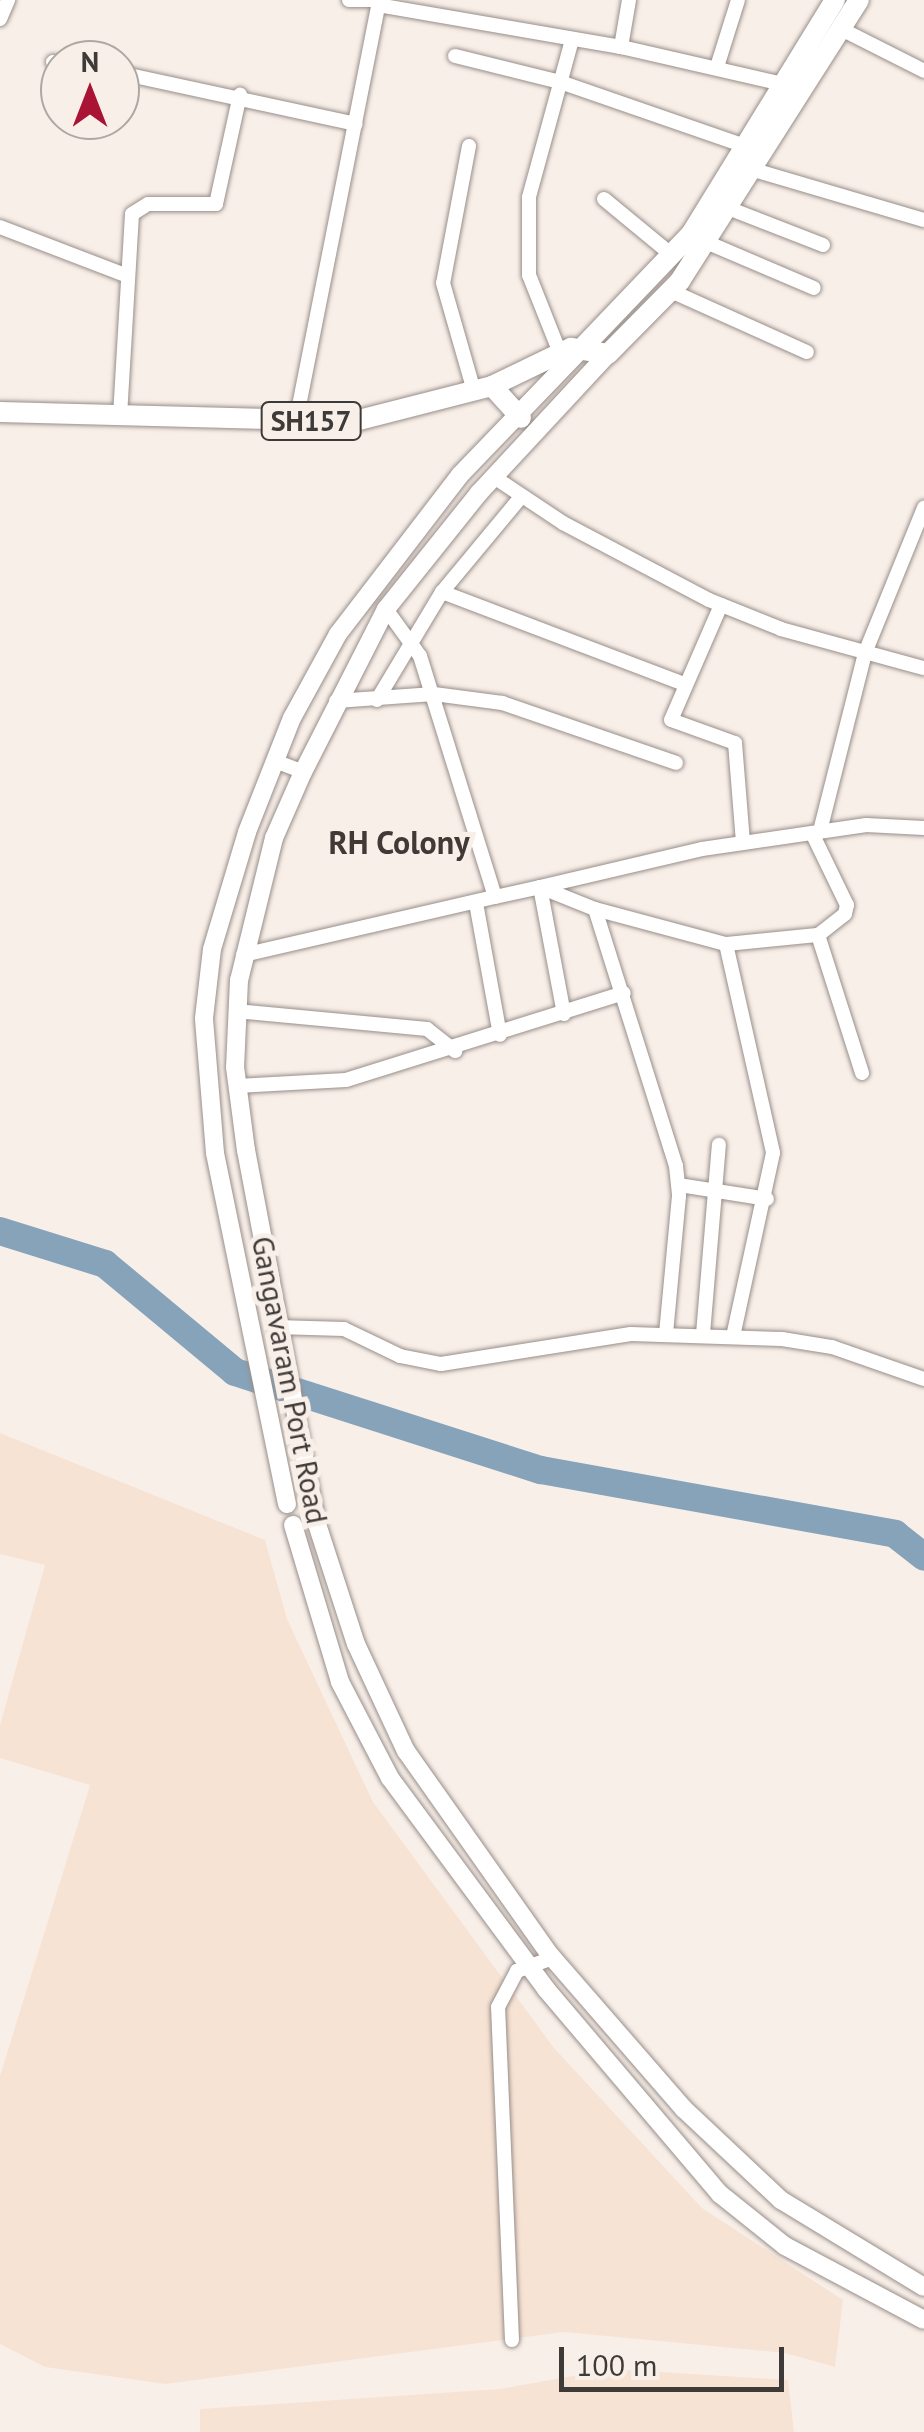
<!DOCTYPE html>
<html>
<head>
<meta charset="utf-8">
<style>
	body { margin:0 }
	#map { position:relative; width:924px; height:2432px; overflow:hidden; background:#f9efe9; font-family:"PT Sans",sans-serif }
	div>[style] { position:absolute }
	.industrial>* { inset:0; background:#f7e3d4 }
	.river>* { height:28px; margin:-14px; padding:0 14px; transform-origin:14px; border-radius:14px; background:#86a3ba }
	.roads { filter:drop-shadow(0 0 2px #988e89) drop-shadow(0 0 2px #988e89) }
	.minor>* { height:14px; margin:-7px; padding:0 7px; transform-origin:7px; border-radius:7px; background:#fff }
	.tertiary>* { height:18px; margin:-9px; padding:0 9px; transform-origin:9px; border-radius:9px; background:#fff }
	.primary>* { height:20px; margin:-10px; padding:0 10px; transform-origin:10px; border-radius:10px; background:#fff }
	span { translate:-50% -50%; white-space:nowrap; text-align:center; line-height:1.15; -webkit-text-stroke:10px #f9efe9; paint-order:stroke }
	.shield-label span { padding:2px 8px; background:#f9efe9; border:2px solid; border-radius:8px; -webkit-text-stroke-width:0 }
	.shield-label { font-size:28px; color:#3e3a38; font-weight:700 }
	.street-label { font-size:30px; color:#3e3a38 }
	.neighbourhood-label { font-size:32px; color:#413935; font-weight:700 }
	.north { position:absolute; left:40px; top:40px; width:100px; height:100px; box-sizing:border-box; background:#f9efe9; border:2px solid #aea7a2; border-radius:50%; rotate:0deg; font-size:28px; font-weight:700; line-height:40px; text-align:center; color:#3e3a38 }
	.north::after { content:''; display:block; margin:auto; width:35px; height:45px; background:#aa1434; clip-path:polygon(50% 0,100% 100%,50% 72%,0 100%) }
	.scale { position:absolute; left:559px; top:2347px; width:225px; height:45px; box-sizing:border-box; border:5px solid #3e3a38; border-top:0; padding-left:12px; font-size:30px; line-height:35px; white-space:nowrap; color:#3e3a38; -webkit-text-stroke:8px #f9efe9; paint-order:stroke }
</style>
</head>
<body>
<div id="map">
	<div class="industrial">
		<i style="clip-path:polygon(0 1433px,265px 1540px,287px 1619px,373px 1802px,554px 2048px,702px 2208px,843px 2300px,835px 2367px,785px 2353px,564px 2332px,165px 2384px,45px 2367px,0 2344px,0 2076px,90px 1785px,0 1758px,0 1725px,45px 1565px,0 1554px)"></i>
		<i style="clip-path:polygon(613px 2369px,788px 2380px,794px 2432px,200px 2432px,200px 2409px,500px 2389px)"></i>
	</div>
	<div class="river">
		<i style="left:0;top:1231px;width:110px;rotate:17.4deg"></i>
		<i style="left:105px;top:1264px;width:169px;rotate:39.7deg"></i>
		<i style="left:235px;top:1372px;width:321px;rotate:17.8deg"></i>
		<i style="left:541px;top:1470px;width:360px;rotate:10.2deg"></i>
		<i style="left:895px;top:1534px;width:37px;rotate:38deg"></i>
	</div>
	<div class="roads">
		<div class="minor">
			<i style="left:349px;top:0;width:30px"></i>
			<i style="left:0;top:19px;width:21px;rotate:-67deg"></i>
			<i style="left:841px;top:29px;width:93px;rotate:26.8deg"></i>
			<i style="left:621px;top:47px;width:48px;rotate:-80.3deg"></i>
			<i style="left:455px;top:56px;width:108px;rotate:13.9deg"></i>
			<i style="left:560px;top:82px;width:196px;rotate:19.1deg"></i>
			<i style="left:53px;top:62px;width:7px;rotate:8deg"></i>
			<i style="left:717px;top:67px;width:70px;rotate:-72.6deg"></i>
			<i style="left:120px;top:73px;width:241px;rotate:12.2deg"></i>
			<i style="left:469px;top:146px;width:139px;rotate:100.7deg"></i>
			<i style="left:443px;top:283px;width:112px;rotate:74deg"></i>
			<i style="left:754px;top:170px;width:177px;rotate:16.4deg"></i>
			<i style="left:604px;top:199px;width:88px;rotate:39.5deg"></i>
			<i style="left:728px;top:208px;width:102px;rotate:21.3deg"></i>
			<i style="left:0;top:227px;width:134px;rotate:21deg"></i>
			<i style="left:706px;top:242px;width:117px;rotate:23.1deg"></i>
			<i style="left:671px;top:291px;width:149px;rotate:24.2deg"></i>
			<i style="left:560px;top:353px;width:84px;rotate:-111.7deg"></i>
			<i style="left:529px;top:275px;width:78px;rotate:-90deg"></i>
			<i style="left:529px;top:197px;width:163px;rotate:-74.7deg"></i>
			<i style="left:120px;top:416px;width:202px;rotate:-86.6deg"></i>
			<i style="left:132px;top:214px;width:19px;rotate:-32deg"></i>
			<i style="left:148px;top:204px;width:68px"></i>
			<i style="left:216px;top:204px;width:112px;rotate:-77.6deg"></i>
			<i style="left:296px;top:421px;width:424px;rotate:-78.8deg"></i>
			<i style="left:378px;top:5px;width:247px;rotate:9.8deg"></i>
			<i style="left:621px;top:47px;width:165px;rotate:12.9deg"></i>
			<i style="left:494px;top:477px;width:83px;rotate:33.7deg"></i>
			<i style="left:563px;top:523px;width:165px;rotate:27.8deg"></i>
			<i style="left:709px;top:600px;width:78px;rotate:21.9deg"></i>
			<i style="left:781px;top:629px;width:148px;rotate:15.3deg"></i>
			<i style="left:442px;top:592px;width:259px;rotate:20.8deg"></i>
			<i style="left:721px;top:605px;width:125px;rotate:113.5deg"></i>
			<i style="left:671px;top:720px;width:68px;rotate:19.8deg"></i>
			<i style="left:735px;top:743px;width:100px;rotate:85.4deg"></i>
			<i style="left:386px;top:609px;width:58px;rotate:54.1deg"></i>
			<i style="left:420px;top:656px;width:252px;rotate:72.7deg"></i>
			<i style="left:495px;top:897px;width:46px;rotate:-12.5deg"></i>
			<i style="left:540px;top:887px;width:59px;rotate:21.8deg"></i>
			<i style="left:595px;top:909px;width:136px;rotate:15deg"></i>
			<i style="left:726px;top:944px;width:214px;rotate:77.3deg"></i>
			<i style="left:773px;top:1153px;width:187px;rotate:102.3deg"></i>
			<i style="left:377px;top:700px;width:126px;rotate:-59deg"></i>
			<i style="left:442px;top:592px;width:124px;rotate:-50.3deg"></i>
			<i style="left:336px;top:701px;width:98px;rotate:-4.1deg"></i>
			<i style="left:434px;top:694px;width:69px;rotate:7.5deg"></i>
			<i style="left:502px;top:703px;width:184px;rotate:19deg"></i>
			<i style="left:275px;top:761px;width:30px;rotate:21deg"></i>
			<i style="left:820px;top:831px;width:184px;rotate:-75.8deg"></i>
			<i style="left:865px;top:653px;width:157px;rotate:-67.9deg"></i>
			<i style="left:812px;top:833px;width:80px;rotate:64.1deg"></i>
			<i style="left:847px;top:905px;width:9px;rotate:103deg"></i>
			<i style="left:845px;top:914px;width:34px;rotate:142deg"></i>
			<i style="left:818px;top:935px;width:145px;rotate:72.3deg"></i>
			<i style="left:476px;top:903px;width:134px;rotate:79.7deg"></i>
			<i style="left:595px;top:909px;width:269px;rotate:72.5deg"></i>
			<i style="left:676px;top:1166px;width:30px;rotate:84deg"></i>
			<i style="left:679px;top:1196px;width:138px;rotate:95.4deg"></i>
			<i style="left:726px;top:944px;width:92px;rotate:-5.6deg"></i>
			<i style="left:243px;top:955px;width:259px;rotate:-13deg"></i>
			<i style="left:236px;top:1011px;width:192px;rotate:5.4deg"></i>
			<i style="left:427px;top:1029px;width:36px;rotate:38deg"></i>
			<i style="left:564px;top:1014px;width:129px;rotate:-100.7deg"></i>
			<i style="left:540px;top:887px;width:166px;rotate:-13.2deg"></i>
			<i style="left:702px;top:849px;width:166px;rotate:-8.3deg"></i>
			<i style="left:866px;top:825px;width:58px;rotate:3deg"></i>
			<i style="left:237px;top:1086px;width:109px;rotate:-3.2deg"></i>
			<i style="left:346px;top:1080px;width:291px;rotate:-17.4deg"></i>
			<i style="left:679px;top:1185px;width:89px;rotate:9deg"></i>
			<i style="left:276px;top:1327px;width:68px;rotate:1.7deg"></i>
			<i style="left:344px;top:1329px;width:62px;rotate:25.7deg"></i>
			<i style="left:400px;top:1356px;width:42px;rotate:11deg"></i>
			<i style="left:441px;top:1364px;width:192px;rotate:-9deg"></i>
			<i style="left:631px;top:1334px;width:151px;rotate:1.9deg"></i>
			<i style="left:782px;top:1339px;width:51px;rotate:9.1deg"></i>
			<i style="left:832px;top:1347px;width:97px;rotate:19.2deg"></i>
			<i style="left:703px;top:1334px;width:190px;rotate:-85.2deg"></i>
			<i style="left:512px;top:2340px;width:333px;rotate:-92.4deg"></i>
			<i style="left:498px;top:2007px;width:41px;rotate:-62.2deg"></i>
			<i style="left:517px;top:1971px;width:37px;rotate:-20deg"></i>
		</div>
		<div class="tertiary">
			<i style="left:608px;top:354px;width:190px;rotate:132.9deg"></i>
			<i style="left:479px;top:493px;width:149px;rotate:128.7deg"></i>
			<i style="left:386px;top:609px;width:183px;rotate:117deg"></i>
			<i style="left:303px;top:772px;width:72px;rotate:113.7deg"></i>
			<i style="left:274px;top:838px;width:146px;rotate:103.8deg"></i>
			<i style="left:239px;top:980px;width:87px;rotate:92.6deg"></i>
			<i style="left:235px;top:1067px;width:84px;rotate:82.5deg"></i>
			<i style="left:246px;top:1150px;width:378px;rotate:79.3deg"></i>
			<i style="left:316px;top:1521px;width:129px;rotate:72deg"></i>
			<i style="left:356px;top:1644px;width:118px;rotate:65deg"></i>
			<i style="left:406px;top:1751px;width:250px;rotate:54.8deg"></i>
			<i style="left:550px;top:1955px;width:204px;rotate:49deg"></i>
			<i style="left:684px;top:2109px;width:133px;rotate:43.2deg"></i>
			<i style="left:781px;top:2200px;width:167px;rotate:31.3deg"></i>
			<i style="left:287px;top:1504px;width:358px;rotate:-101.6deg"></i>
			<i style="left:215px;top:1153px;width:135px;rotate:-94.7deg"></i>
			<i style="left:204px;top:1018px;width:69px;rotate:-83.4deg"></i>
			<i style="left:212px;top:949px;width:122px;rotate:-73.3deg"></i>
			<i style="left:247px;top:832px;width:123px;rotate:-68.5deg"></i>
			<i style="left:292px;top:718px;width:96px;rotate:-61.3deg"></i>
			<i style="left:338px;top:634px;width:200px;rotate:-52.5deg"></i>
			<i style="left:460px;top:475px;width:178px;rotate:-46.1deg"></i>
			<i style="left:293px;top:1525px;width:164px;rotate:73.3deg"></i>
			<i style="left:340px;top:1682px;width:108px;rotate:62.5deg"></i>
			<i style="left:390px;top:1778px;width:262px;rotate:53.5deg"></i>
			<i style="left:546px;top:1989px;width:269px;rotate:49.7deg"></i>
			<i style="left:720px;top:2194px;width:83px;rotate:38.7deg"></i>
			<i style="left:785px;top:2246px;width:157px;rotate:28deg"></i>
		</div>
		<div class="primary">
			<i style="left:583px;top:347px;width:156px;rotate:-46.3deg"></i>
			<i style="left:691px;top:234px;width:275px;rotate:-58.4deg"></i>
			<i style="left:492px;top:386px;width:43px;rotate:47.8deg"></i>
			<i style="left:0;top:412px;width:355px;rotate:1.5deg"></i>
			<i style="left:355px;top:421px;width:141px;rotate:-14.3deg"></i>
			<i style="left:492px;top:386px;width:88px;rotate:-25.7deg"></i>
			<i style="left:571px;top:348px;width:37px;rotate:9deg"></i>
			<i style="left:608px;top:354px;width:103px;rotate:-45.4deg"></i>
			<i style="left:680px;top:281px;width:333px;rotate:-57.5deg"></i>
		</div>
	</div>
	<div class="shield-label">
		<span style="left:311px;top:421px">SH157</span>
	</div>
	<div class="street-label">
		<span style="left:290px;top:1380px;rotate:79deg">Gangavaram Port Road</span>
	</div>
	<div class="neighbourhood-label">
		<span style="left:399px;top:842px">RH Colony</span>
	</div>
	<div class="north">N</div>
	<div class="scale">100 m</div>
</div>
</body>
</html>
